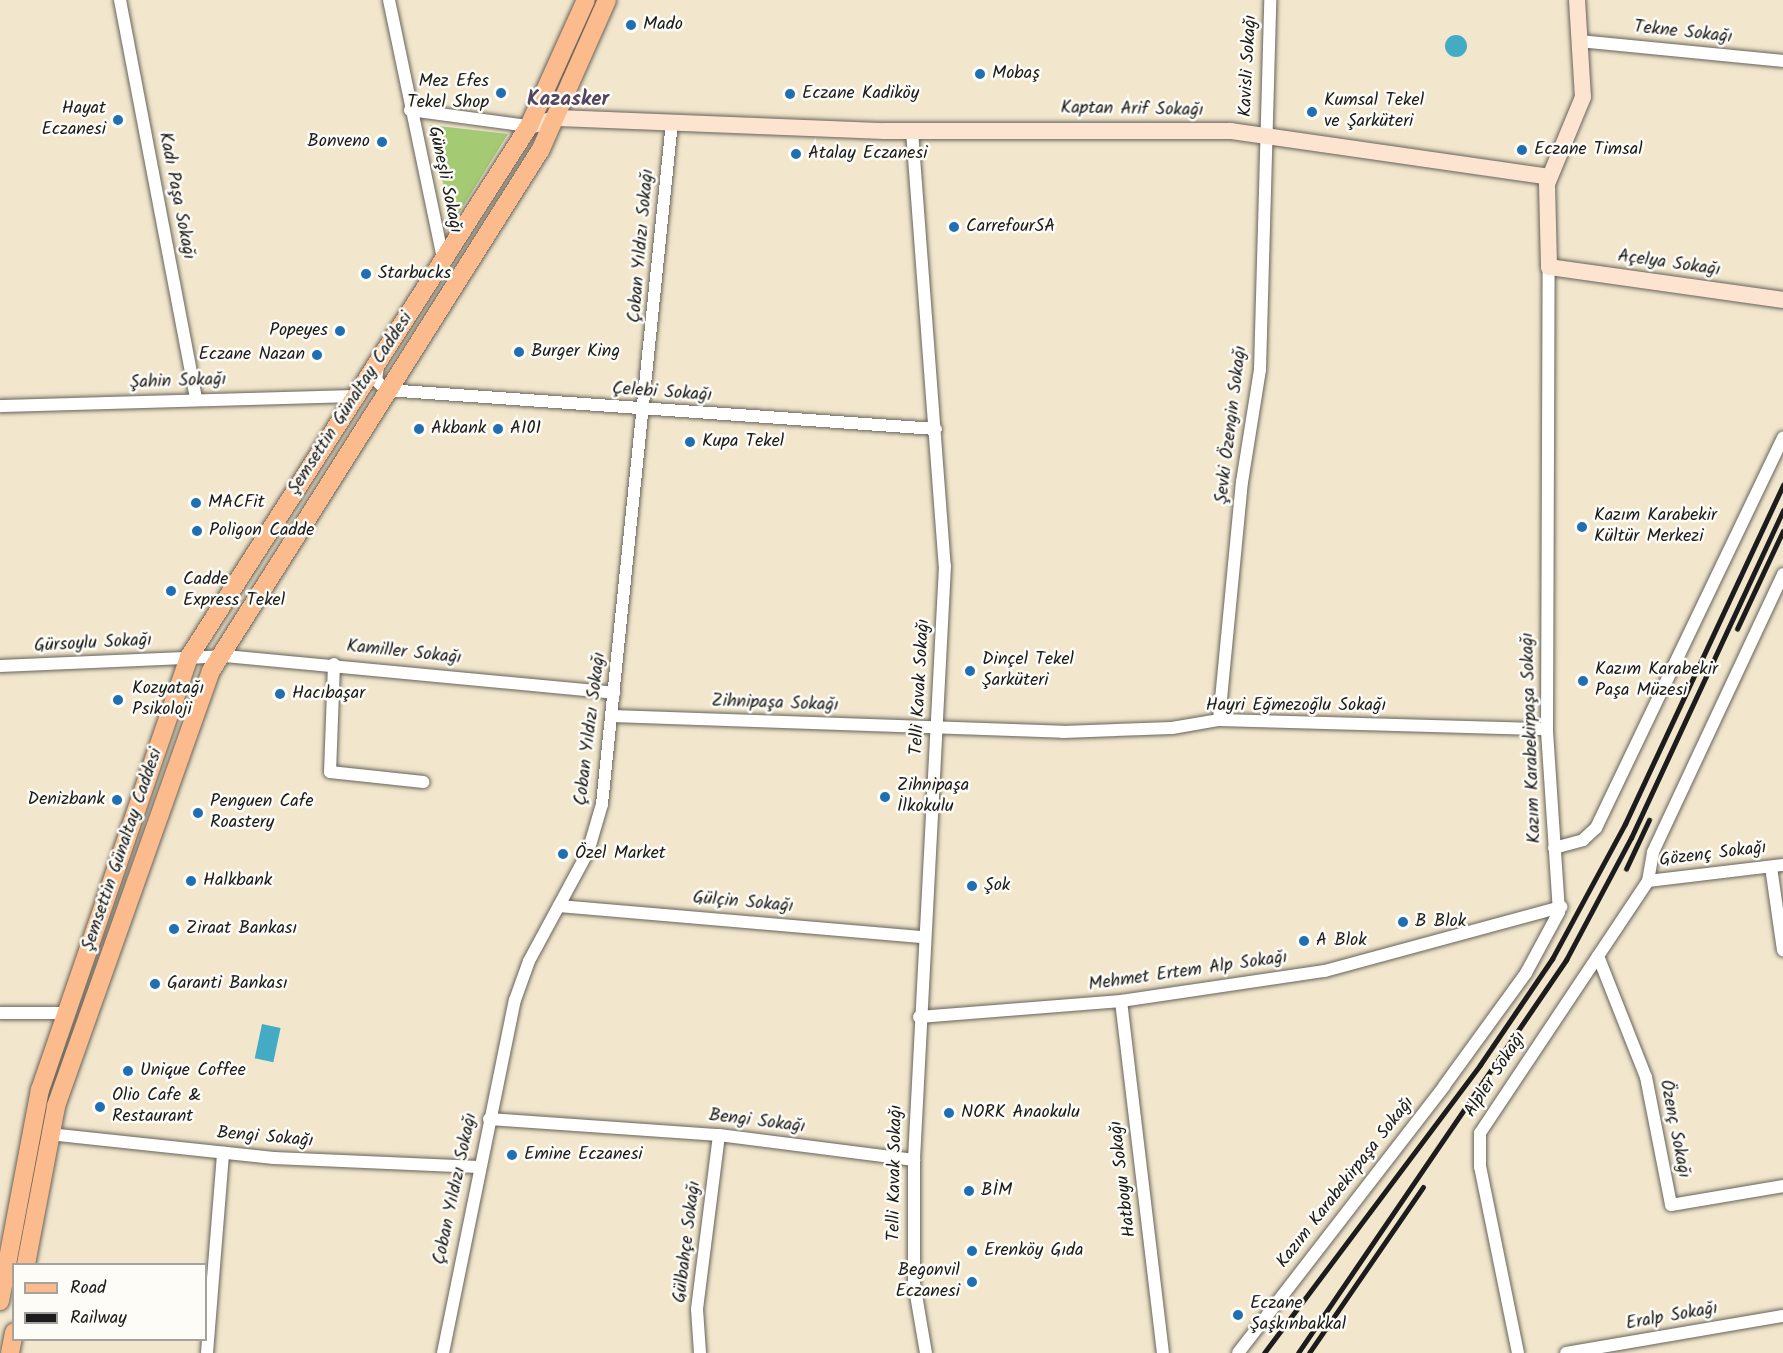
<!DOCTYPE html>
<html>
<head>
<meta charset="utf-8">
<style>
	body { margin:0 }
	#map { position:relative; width:1783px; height:1353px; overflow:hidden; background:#f2e7cd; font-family:Kalam,sans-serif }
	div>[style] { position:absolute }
	.green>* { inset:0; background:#a5ca74 }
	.water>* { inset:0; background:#43abc3; transform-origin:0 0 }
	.round { border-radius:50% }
	.roads { filter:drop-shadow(0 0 2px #67635a) drop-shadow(0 0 2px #67635a) }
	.street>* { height:12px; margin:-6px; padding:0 6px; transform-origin:6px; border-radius:6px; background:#fff }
	.secondary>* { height:16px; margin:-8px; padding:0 8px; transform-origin:8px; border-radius:8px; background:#fde4d1 }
	.primary>* { height:18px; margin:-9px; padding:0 9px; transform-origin:9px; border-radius:9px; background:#fbbb8d }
	.rail>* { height:4.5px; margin:-2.25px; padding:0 2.25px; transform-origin:2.25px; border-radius:2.25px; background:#1c1c1c }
	.dots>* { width:16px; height:16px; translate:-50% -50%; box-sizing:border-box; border:3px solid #fdfcf7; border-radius:50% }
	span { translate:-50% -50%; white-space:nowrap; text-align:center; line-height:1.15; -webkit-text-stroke:5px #fdfcf7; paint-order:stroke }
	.poi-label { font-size:18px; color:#1c1c1c }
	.left { translate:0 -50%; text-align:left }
	.right { translate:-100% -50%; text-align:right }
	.street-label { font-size:18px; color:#1c1c1c }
	.quarter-label { font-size:21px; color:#54455e; font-weight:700 }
	.legend { position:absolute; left:12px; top:1263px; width:195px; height:78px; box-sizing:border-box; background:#fdfcf7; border:2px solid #a3a29f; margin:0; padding:8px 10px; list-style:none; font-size:18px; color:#1c1c1c }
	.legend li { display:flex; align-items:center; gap:12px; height:30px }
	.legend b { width:30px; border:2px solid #a3a29f }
</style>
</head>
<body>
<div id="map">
	<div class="green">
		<i style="clip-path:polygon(430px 125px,508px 134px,452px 224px)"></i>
	</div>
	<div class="water">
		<i class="round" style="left:1445px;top:35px;width:22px;height:22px"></i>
		<i style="left:262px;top:1024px;width:19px;height:35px;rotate:12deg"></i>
	</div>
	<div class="roads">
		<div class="street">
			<i style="left:120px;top:0;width:406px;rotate:79.2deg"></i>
			<i style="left:389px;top:0;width:269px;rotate:78.2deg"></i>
			<i style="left:1580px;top:41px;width:204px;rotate:5.6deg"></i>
			<i style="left:410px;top:110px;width:120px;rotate:7.7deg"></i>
			<i style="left:912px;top:131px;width:436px;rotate:85.7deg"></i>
			<i style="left:945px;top:566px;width:595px;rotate:92.99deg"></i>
			<i style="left:914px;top:1160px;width:123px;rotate:90deg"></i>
			<i style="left:914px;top:1283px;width:71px;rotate:80.3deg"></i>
			<i style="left:378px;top:366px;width:14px;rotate:98deg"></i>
			<i style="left:376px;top:380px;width:14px;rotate:45deg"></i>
			<i style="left:386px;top:390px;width:551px;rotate:4.06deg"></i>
			<i style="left:0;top:406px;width:357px;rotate:-1.6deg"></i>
			<i style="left:334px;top:664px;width:108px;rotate:92.1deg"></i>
			<i style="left:330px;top:772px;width:94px;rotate:6.1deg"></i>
			<i style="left:0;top:666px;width:225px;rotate:-2.5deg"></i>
			<i style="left:225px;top:656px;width:391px;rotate:5.4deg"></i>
			<i style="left:612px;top:716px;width:451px;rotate:2deg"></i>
			<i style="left:1063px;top:732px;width:109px;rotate:-2.1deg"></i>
			<i style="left:1172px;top:728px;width:48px;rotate:-9.7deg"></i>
			<i style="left:1219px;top:720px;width:328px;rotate:1.6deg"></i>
			<i style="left:1219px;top:720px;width:239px;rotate:-84.5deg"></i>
			<i style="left:1242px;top:482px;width:114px;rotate:-80.9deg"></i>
			<i style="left:1260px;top:369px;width:369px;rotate:-88.4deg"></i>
			<i style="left:1554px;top:848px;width:30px;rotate:-15deg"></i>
			<i style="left:1583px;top:840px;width:18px;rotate:-43deg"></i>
			<i style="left:1596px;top:828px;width:433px;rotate:-64.4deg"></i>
			<i style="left:1771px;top:867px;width:84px;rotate:81.8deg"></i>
			<i style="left:1648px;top:881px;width:136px;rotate:-6.8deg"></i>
			<i style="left:559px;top:906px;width:366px;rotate:4.9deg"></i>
			<i style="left:1598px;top:956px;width:130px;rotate:68.4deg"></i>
			<i style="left:1646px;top:1077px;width:130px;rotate:78.9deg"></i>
			<i style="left:1671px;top:1205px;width:114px;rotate:-9.6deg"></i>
			<i style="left:1121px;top:1001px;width:354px;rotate:83.2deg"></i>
			<i style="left:0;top:1013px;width:67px"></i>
			<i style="left:919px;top:1017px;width:203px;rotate:-4.5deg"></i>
			<i style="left:1121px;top:1001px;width:206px;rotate:-8.4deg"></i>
			<i style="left:1325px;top:971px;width:245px;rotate:-15.2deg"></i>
			<i style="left:489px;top:1119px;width:231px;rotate:4deg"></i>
			<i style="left:719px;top:1135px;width:197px;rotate:7.3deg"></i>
			<i style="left:49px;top:1134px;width:226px;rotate:6.1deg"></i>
			<i style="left:274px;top:1158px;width:205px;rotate:2.5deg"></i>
			<i style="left:207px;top:1353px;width:201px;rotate:-85.4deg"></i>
			<i style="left:443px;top:1353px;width:360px;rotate:-78.5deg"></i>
			<i style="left:515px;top:1000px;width:41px;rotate:-70.3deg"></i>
			<i style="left:529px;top:961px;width:124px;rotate:-61.6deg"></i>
			<i style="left:588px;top:852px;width:50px;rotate:-73.7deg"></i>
			<i style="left:602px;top:804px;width:686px;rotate:-84.14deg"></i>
			<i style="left:700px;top:1353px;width:44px;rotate:-93.9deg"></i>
			<i style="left:697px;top:1309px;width:175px;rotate:-82.8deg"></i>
			<i style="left:1238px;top:1353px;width:337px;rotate:-52.3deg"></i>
			<i style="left:1444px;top:1086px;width:140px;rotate:-54deg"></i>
			<i style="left:1526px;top:973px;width:69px;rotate:-61.6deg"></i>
			<i style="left:1559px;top:912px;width:183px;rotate:-93.8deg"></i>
			<i style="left:1547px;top:729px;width:462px;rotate:-89.8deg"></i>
			<i style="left:1518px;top:1353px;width:190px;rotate:-101.5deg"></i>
			<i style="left:1480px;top:1167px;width:34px;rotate:-90deg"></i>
			<i style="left:1480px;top:1133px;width:303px;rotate:-56.3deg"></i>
			<i style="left:1648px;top:881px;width:29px;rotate:-80deg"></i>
			<i style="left:1653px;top:852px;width:307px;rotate:-64.9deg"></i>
			<i style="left:1566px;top:1353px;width:220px;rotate:-9.7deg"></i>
		</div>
		<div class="secondary">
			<i style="left:1577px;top:0;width:97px;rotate:86.5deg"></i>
			<i style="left:1583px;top:97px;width:94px;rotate:112.5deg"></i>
			<i style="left:1547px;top:184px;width:83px;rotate:88.6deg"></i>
			<i style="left:1549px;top:267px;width:236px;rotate:8deg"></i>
			<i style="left:529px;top:126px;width:30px;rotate:-15deg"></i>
			<i style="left:558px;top:118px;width:327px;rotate:2.3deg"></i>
			<i style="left:885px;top:131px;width:346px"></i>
			<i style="left:1231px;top:131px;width:321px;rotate:8.2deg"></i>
		</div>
		<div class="primary">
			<i style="left:26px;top:1264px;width:161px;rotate:-79.2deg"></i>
			<i style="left:56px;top:1106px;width:462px;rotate:-70.4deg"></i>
			<i style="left:211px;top:671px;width:618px;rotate:-57.7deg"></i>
			<i style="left:541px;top:149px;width:163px;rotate:-66.1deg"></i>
			<i style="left:0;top:1301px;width:215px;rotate:-79.3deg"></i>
			<i style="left:40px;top:1090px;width:458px;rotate:-71deg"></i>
			<i style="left:189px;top:657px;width:631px;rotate:-57.37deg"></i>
			<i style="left:529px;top:126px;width:138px;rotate:-65.7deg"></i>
			<i style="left:10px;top:1353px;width:21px;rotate:-79deg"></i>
		</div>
	</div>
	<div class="rail">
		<i style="left:1737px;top:629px;width:108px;rotate:-64.9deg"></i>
		<i style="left:1626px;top:869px;width:54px;rotate:-64.9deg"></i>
		<i style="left:1264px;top:1353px;width:360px;rotate:-53.1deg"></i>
		<i style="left:1480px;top:1065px;width:128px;rotate:-55.8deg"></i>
		<i style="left:1552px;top:959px;width:153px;rotate:-61.6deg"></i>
		<i style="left:1625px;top:824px;width:374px;rotate:-65deg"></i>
		<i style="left:1298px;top:1353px;width:476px;rotate:-55.7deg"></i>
		<i style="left:1566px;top:960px;width:138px;rotate:-62deg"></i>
		<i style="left:1631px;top:838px;width:361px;rotate:-65.1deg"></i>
		<i style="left:1309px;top:1353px;width:201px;rotate:-55.5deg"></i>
	</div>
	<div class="dots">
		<i style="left:631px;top:25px;background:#1f6fb2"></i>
		<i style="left:980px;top:74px;background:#1f6fb2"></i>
		<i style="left:501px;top:93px;background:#1f6fb2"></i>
		<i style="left:790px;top:94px;background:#1f6fb2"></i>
		<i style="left:1312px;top:112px;background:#1f6fb2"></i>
		<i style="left:118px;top:120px;background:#1f6fb2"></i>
		<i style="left:382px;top:142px;background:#1f6fb2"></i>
		<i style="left:1522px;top:150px;background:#1f6fb2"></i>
		<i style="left:796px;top:154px;background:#1f6fb2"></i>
		<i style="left:954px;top:227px;background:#1f6fb2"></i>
		<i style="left:366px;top:274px;background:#1f6fb2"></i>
		<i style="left:340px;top:331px;background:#1f6fb2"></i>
		<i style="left:519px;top:352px;background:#1f6fb2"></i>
		<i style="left:317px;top:355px;background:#1f6fb2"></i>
		<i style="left:419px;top:429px;background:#1f6fb2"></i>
		<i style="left:498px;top:429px;background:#1f6fb2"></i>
		<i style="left:690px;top:442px;background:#1f6fb2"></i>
		<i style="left:196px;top:503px;background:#1f6fb2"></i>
		<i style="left:1582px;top:527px;background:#1f6fb2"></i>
		<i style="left:197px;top:531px;background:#1f6fb2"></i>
		<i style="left:171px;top:591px;background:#1f6fb2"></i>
		<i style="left:970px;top:671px;background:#1f6fb2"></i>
		<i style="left:1583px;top:681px;background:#1f6fb2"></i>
		<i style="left:280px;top:694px;background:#1f6fb2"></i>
		<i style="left:118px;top:700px;background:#1f6fb2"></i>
		<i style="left:885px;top:797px;background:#1f6fb2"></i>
		<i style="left:117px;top:800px;background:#1f6fb2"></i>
		<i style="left:198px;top:813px;background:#1f6fb2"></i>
		<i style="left:563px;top:854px;background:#1f6fb2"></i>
		<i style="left:191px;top:881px;background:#1f6fb2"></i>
		<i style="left:972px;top:886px;background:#1f6fb2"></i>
		<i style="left:1403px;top:922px;background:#1f6fb2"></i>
		<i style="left:174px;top:929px;background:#1f6fb2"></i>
		<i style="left:1304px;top:941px;background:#1f6fb2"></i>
		<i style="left:155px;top:984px;background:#1f6fb2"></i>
		<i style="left:128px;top:1071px;background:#1f6fb2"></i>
		<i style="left:100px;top:1107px;background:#1f6fb2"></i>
		<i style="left:949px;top:1113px;background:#1f6fb2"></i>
		<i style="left:512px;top:1155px;background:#1f6fb2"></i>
		<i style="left:969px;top:1191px;background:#1f6fb2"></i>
		<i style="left:972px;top:1251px;background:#1f6fb2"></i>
		<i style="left:972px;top:1282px;background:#1f6fb2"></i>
		<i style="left:1238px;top:1315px;background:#1f6fb2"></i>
	</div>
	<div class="poi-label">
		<span class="left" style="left:643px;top:25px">Mado</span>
		<span class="left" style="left:992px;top:74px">Mobaş</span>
		<span class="right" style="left:489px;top:93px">Mez Efes<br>Tekel Shop</span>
		<span class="left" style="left:802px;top:94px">Eczane Kadiköy</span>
		<span class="left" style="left:1324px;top:112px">Kumsal Tekel<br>ve Şarküteri</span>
		<span class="right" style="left:106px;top:120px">Hayat<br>Eczanesi</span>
		<span class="right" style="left:370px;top:142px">Bonveno</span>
		<span class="left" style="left:1534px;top:150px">Eczane Timsal</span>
		<span class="left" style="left:808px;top:154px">Atalay Eczanesi</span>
		<span class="left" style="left:966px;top:227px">CarrefourSA</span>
		<span class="left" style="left:378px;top:274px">Starbucks</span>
		<span class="right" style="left:328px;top:331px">Popeyes</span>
		<span class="left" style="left:531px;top:352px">Burger King</span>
		<span class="right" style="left:305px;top:355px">Eczane Nazan</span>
		<span class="left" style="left:431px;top:429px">Akbank</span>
		<span class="left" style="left:510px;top:429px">A101</span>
		<span class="left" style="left:702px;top:442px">Kupa Tekel</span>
		<span class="left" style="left:208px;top:503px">MACFit</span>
		<span class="left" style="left:1594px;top:527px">Kazım Karabekir<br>Kültür Merkezi</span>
		<span class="left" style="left:209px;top:531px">Poligon Cadde</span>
		<span class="left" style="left:183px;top:591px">Cadde<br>Express Tekel</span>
		<span class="left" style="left:982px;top:671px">Dinçel Tekel<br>Şarküteri</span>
		<span class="left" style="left:1595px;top:681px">Kazım Karabekir<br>Paşa Müzesi</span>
		<span class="left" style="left:132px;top:700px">Kozyatağı<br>Psikoloji</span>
		<span class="left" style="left:292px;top:694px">Hacıbaşar</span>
		<span class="left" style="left:897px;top:797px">Zihnipaşa<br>İlkokulu</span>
		<span class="right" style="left:105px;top:800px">Denizbank</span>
		<span class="left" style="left:210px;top:813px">Penguen Cafe<br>Roastery</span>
		<span class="left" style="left:575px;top:854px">Özel Market</span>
		<span class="left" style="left:203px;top:881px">Halkbank</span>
		<span class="left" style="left:984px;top:886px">Şok</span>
		<span class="left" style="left:1415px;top:922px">B Blok</span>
		<span class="left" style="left:186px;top:929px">Ziraat Bankası</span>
		<span class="left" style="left:1316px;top:941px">A Blok</span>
		<span class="left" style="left:167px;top:984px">Garanti Bankası</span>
		<span class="left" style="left:140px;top:1071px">Unique Coffee</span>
		<span class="left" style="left:112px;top:1107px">Olio Cafe &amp;<br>Restaurant</span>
		<span class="left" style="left:961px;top:1113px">NORK Anaokulu</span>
		<span class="left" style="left:524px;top:1155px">Emine Eczanesi</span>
		<span class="left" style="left:981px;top:1191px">BİM</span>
		<span class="left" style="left:984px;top:1251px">Erenköy Gıda</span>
		<span class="right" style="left:960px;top:1282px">Begonvil<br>Eczanesi</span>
		<span class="left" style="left:1250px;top:1315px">Eczane<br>Şaşkınbakkal</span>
	</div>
	<div class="street-label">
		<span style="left:1683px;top:33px;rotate:6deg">Tekne Sokağı</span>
		<span style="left:1249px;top:66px;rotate:-87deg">Kavisli Sokağı</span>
		<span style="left:1132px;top:110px;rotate:1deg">Kaptan Arif Sokağı</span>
		<span style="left:444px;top:180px;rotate:78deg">Güneşli Sokağı</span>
		<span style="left:176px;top:196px;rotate:79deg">Kadı Paşa Sokağı</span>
		<span style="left:642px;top:246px;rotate:-85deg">Çoban Yıldızı Sokağı</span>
		<span style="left:1669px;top:264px;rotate:8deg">Açelya Sokağı</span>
		<span style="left:178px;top:382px;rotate:-2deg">Şahin Sokağı</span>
		<span style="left:662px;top:393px;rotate:4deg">Çelebi Sokağı</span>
		<span style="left:351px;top:404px;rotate:-57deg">Şemsettin Günaltay Caddesi</span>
		<span style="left:1232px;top:425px;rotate:-83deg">Şevki Özengin Sokağı</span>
		<span style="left:93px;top:644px;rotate:-3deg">Gürsoylu Sokağı</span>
		<span style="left:404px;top:653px;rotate:6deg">Kamiller Sokağı</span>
		<span style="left:921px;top:687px;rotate:-87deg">Telli Kavak Sokağı</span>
		<span style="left:775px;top:704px;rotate:2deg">Zihnipaşa Sokağı</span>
		<span style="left:1296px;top:706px">Hayri Eğmezoğlu Sokağı</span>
		<span style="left:591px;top:729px;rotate:-83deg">Çoban Yıldızı Sokağı</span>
		<span style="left:1532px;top:738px;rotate:-92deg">Kazım Karabekirpaşa Sokağı</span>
		<span style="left:123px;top:850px;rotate:-71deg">Şemsettin Günaltay Caddesi</span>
		<span style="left:1713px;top:855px;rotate:-7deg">Gözenç Sokağı</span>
		<span style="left:743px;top:903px;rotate:5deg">Gülçin Sokağı</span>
		<span style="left:1188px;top:972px;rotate:-8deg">Mehmet Ertem Alp Sokağı</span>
		<span style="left:1496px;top:1075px;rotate:-57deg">Alpler Sokağı</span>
		<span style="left:757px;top:1122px;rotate:7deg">Bengi Sokağı</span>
		<span style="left:1674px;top:1129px;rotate:79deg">Özenç Sokağı</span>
		<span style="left:265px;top:1138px;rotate:5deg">Bengi Sokağı</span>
		<span style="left:896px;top:1173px;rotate:-89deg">Telli Kavak Sokağı</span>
		<span style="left:1124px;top:1179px;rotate:-97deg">Hatboyu Sokağı</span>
		<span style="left:1346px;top:1183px;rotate:-52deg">Kazım Karabekirpaşa Sokağı</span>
		<span style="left:456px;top:1189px;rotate:-78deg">Çoban Yıldızı Sokağı</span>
		<span style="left:688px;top:1242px;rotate:-83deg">Gülbahçe Sokağı</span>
		<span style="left:1672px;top:1317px;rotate:-10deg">Eralp Sokağı</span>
	</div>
	<div class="quarter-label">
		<span style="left:568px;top:100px">Kazasker</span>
	</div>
	<ul class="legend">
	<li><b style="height:8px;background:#fbbb8d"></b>Road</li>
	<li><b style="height:8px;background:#1c1c1c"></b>Railway</li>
	</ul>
</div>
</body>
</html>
